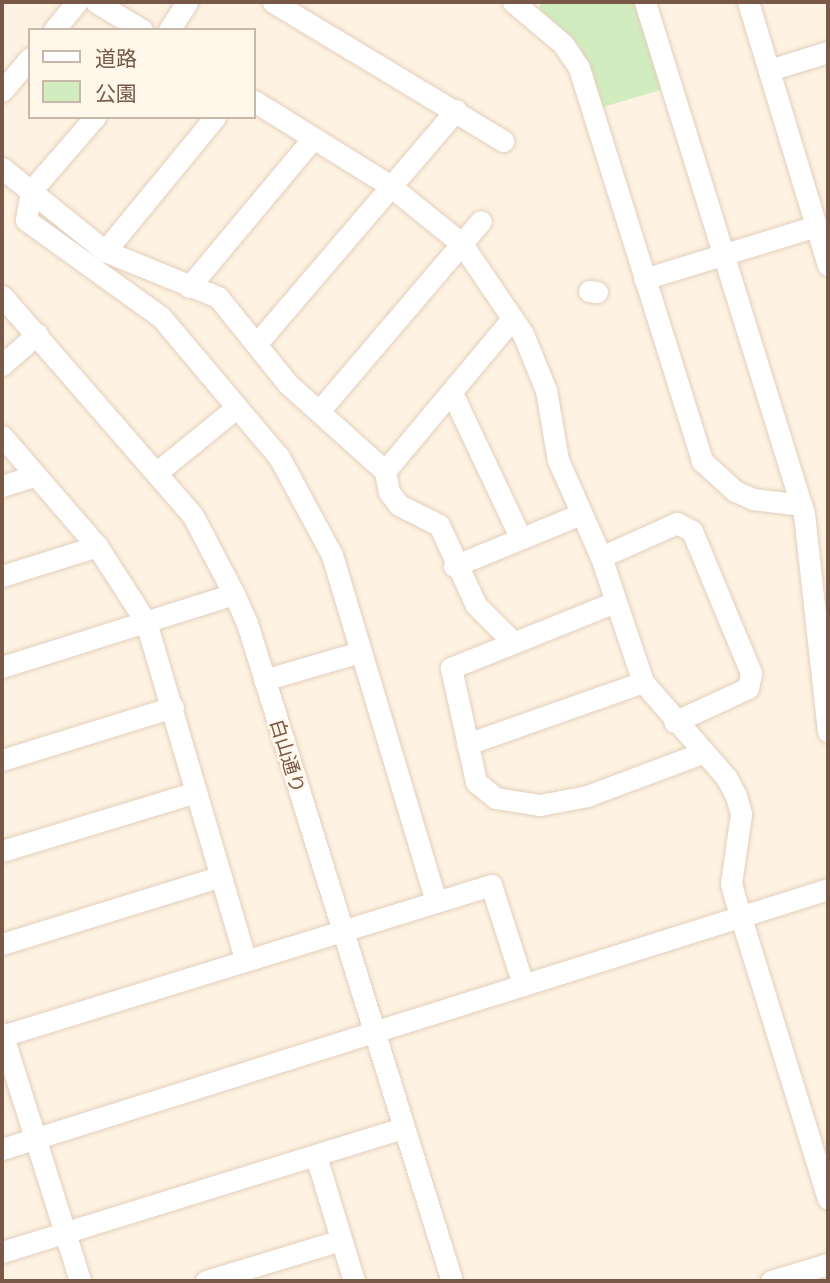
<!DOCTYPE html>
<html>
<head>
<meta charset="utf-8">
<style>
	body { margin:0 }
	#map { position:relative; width:830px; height:1283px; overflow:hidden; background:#fef3e2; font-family:Lato,"Noto Sans JP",sans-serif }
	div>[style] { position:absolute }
	.green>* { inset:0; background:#d1edbf }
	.roads { filter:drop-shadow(0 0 2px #e3cfbd) drop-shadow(0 0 2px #e3cfbd) }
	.minor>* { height:21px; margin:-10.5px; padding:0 10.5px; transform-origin:10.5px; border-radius:10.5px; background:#fff }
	span { translate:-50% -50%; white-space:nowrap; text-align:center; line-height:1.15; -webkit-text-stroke:5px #fff7ea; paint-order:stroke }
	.street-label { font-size:19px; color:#785846 }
	.frame { position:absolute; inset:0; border:4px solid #785846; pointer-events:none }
	.legend { position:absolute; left:28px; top:28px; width:228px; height:91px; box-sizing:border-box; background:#fff7ea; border:2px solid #c9b7a8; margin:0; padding:9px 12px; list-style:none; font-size:21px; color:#785846 }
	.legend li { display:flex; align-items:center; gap:14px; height:35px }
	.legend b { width:35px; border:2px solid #c9b7a8 }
</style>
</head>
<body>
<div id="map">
	<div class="green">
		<i style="clip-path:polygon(540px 2px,643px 2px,671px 87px,603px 107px,580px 46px,540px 9px)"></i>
	</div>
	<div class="roads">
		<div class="minor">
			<i style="left:96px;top:2px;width:54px;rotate:31.3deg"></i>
			<i style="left:273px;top:2px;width:269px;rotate:31.1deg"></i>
			<i style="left:513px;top:2px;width:65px;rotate:40deg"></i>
			<i style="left:563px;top:44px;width:29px;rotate:56deg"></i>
			<i style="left:579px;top:68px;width:412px;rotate:72.6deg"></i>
			<i style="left:702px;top:461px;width:45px;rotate:42.3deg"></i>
			<i style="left:735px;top:491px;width:20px;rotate:24deg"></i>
			<i style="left:753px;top:499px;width:49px;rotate:7deg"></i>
			<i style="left:645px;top:2px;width:536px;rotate:72.75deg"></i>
			<i style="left:804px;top:514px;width:219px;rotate:83.7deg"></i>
			<i style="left:748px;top:2px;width:275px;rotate:73.1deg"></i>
			<i style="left:54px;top:30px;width:36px;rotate:-51deg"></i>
			<i style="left:169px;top:30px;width:33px;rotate:-57deg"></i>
			<i style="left:769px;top:70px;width:62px;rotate:-17deg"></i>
			<i style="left:2px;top:91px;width:43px;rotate:-49.7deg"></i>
			<i style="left:254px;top:101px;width:159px;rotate:31.9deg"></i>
			<i style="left:389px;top:185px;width:94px;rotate:38.9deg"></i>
			<i style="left:462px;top:244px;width:109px;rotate:55.9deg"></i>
			<i style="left:523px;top:334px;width:61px;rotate:67.7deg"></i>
			<i style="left:546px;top:390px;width:71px;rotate:80.3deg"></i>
			<i style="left:558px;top:460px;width:106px;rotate:66.1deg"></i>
			<i style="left:601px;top:557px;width:132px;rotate:71.4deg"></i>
			<i style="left:643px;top:682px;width:126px;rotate:48.9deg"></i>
			<i style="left:726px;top:777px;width:21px;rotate:62deg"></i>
			<i style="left:736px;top:796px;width:19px;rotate:74deg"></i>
			<i style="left:741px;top:814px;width:70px;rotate:98.2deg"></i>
			<i style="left:731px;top:883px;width:12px;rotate:76deg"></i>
			<i style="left:734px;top:895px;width:318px;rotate:72.8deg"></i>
			<i style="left:95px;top:117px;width:98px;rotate:130.9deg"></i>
			<i style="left:31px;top:191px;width:29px;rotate:100deg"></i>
			<i style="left:26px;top:220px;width:166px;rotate:35.7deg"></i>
			<i style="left:161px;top:317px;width:183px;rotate:49.9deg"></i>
			<i style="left:279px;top:457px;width:111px;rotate:61.6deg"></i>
			<i style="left:332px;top:555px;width:362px;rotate:73.3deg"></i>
			<i style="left:2px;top:168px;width:132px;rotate:38.9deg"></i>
			<i style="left:105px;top:251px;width:122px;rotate:22.2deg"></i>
			<i style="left:218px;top:297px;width:112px;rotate:51.2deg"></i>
			<i style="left:288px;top:384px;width:130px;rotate:41.9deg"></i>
			<i style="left:105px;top:251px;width:173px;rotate:-50.6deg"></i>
			<i style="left:644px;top:279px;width:180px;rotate:-17.1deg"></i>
			<i style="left:189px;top:287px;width:194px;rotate:-50.2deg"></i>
			<i style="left:589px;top:291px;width:8px;rotate:7deg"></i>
			<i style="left:2px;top:296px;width:291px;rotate:49deg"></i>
			<i style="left:193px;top:516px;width:88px;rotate:62.3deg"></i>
			<i style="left:234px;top:594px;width:32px;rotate:66deg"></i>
			<i style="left:247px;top:623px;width:689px;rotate:72.7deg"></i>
			<i style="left:258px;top:342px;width:305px;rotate:-49.5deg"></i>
			<i style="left:2px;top:365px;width:47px;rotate:-41.5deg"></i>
			<i style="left:452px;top:393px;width:161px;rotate:64.7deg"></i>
			<i style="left:320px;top:410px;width:248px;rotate:-49.6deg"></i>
			<i style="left:2px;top:436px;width:145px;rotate:49.2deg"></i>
			<i style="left:97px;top:546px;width:90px;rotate:57.2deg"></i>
			<i style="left:146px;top:622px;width:353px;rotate:73.6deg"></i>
			<i style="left:156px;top:473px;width:104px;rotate:-39.2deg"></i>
			<i style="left:2px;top:486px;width:35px;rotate:-18deg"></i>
			<i style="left:601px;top:557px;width:83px;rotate:-24.1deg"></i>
			<i style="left:677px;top:523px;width:17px;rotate:28deg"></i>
			<i style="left:692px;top:531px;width:154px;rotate:67.4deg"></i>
			<i style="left:751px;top:673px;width:15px;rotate:101deg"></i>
			<i style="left:748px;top:688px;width:81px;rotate:155.3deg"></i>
			<i style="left:454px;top:566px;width:137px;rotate:-22.3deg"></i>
			<i style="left:2px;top:576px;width:100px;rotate:-17.5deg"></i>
			<i style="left:615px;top:602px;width:177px;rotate:158.1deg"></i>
			<i style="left:451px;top:668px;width:117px;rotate:77.6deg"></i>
			<i style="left:476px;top:782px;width:26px;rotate:39deg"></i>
			<i style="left:496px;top:798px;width:45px;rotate:9deg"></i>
			<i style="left:540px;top:805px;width:48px;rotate:-10.8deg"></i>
			<i style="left:587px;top:796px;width:123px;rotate:-20.5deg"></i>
			<i style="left:512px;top:641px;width:51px;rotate:-135deg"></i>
			<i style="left:476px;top:605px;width:88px;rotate:-114.8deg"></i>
			<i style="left:439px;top:525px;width:45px;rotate:-153.4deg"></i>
			<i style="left:399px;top:505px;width:16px;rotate:-128deg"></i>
			<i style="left:389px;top:492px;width:21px;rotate:-101deg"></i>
			<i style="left:385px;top:471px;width:199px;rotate:-50.1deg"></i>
			<i style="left:2px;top:667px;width:243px;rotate:-17.5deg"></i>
			<i style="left:264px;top:680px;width:100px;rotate:-16.3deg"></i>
			<i style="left:467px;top:744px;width:187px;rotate:-19.4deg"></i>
			<i style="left:2px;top:760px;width:179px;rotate:-17.2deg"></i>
			<i style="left:2px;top:851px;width:203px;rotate:-16.9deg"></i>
			<i style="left:2px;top:944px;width:229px;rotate:-17.2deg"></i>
			<i style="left:2px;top:1033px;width:260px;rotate:72.5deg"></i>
			<i style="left:2px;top:1036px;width:512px;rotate:-17.16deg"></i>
			<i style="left:491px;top:885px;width:104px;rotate:72.1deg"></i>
			<i style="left:2px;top:1149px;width:866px;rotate:-17.47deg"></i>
			<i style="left:316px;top:1156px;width:131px;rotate:73.1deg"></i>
			<i style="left:2px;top:1252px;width:420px;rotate:-17.2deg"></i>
			<i style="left:206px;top:1281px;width:141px;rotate:-16.9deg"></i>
			<i style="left:771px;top:1281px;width:59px;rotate:-16.6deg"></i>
		</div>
	</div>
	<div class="street-label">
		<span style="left:288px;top:756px;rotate:73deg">白山通り</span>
	</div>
	<div class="frame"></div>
	<ul class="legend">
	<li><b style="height:9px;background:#fff"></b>道路</li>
	<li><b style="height:19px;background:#d1edbf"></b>公園</li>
	</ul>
</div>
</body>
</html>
